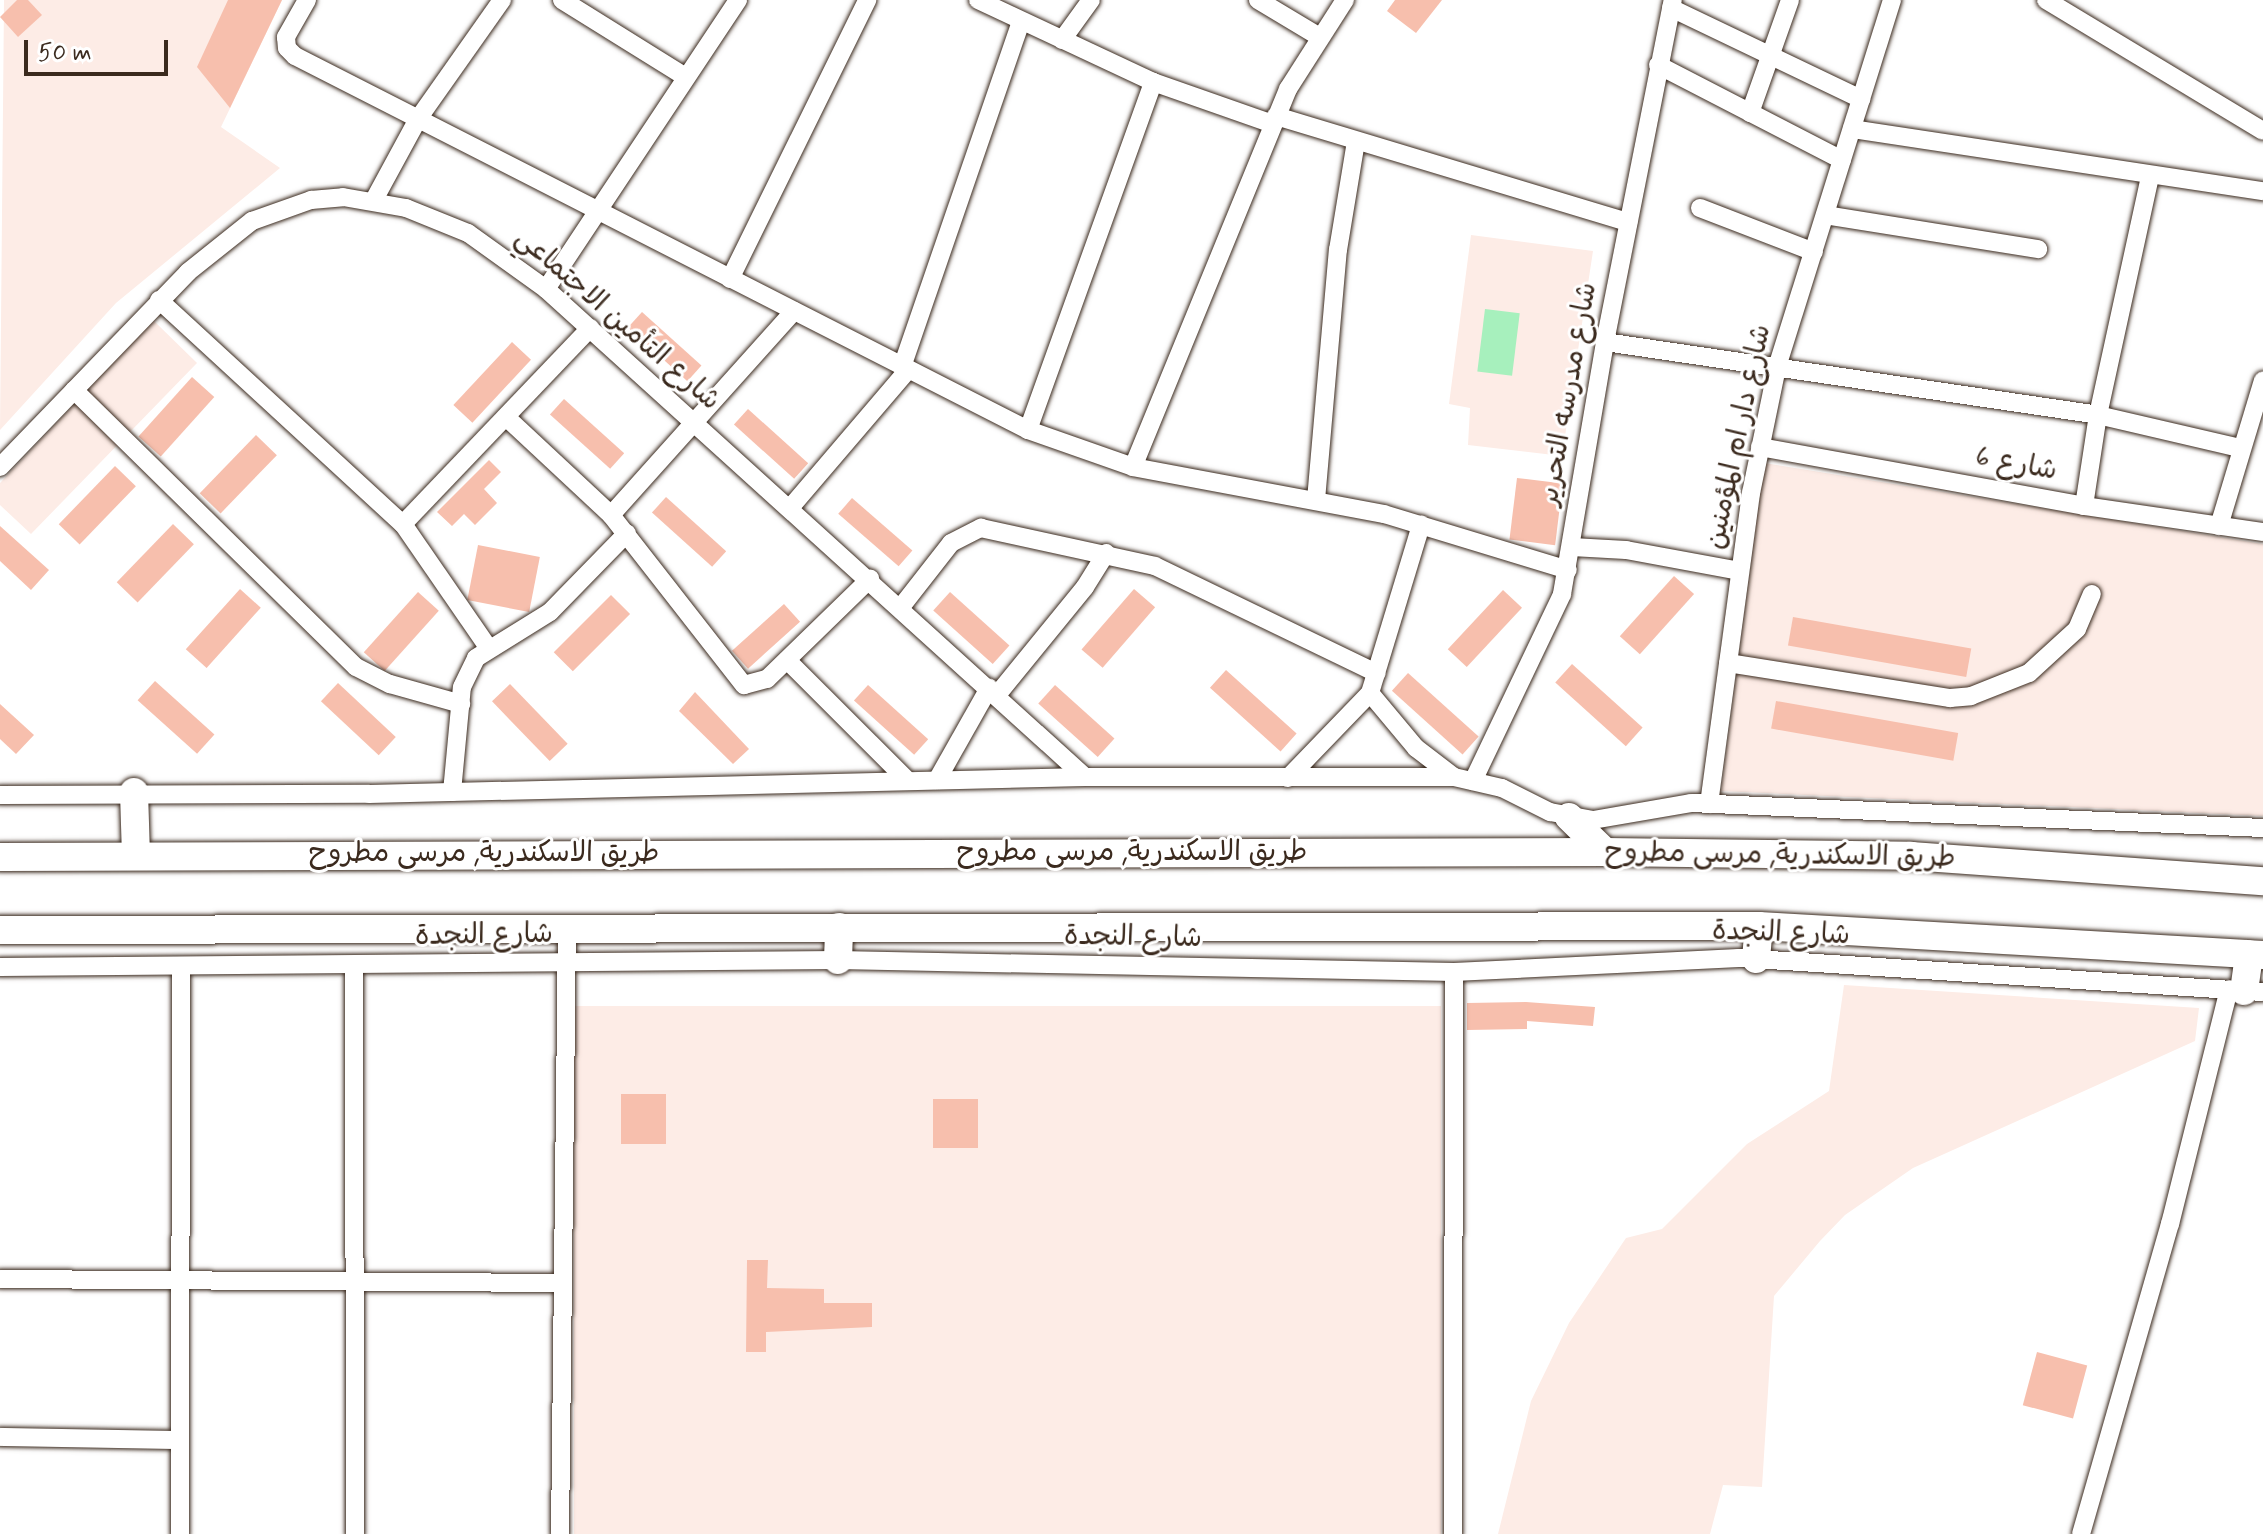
<!DOCTYPE html>
<html>
<head>
<meta charset="utf-8">
<style>
	body { margin:0 }
	#map { position:relative; width:2263px; height:1534px; overflow:hidden; background:#fff; font-family:Mynerve,"Playpen Sans Arabic",sans-serif }
	div>[style] { position:absolute }
	.built>* { inset:0; background:#fdece6; transform-origin:0 0 }
	.green>* { inset:0; background:#a7f0bd; transform-origin:0 0 }
	.building>* { inset:0; background:#f7bfad; transform-origin:0 0 }
	.roads { filter:drop-shadow(0 0 2px #3b2a1e) drop-shadow(0 0 2px #3b2a1e) }
	.street>* { height:18px; margin:-9px; padding:0 9px; transform-origin:9px; border-radius:9px; background:#fff }
	.primary>* { height:28px; margin:-14px; padding:0 14px; transform-origin:14px; border-radius:14px; background:#fff }
	span { translate:-50% -50%; white-space:nowrap; text-align:center; line-height:1.15; -webkit-text-stroke:6px #fff; paint-order:stroke }
	.street-label { font-size:28px; color:#3b2a1e }
	.scale { position:absolute; left:24px; top:40px; width:144px; height:36px; box-sizing:border-box; border:4px solid #3b2a1e; border-top:0; padding-left:10px; font-size:24px; line-height:28px; white-space:nowrap; color:#3b2a1e; -webkit-text-stroke:6px #fff; paint-order:stroke }
</style>
</head>
<body>
<div id="map">
	<div class="built">
		<i style="clip-path:polygon(4px 0,282px 0,221px 127px,280px 168px,116px 303px,0 430px)"></i>
		<i style="clip-path:polygon(1471px 235px,1593px 251px,1562px 456px,1468px 445px,1470px 408px,1449px 404px)"></i>
		<i style="clip-path:polygon(153px 320px,197px 363px,31px 534px,0 505px,0 483px)"></i>
		<i style="clip-path:polygon(1764px 463px,2263px 544px,2263px 816px,1721px 791px)"></i>
		<i style="clip-path:polygon(1844px 985px,2199px 1008px,2195px 1041px,1913px 1168px,1845px 1215px,1820px 1241px,1774px 1296px,1762px 1487px,1723px 1485px,1710px 1534px,1498px 1534px,1531px 1401px,1569px 1323px,1626px 1238px,1662px 1229px,1747px 1144px,1829px 1091px)"></i>
		<i style="left:574px;top:1006px;width:867px;height:528px"></i>
	</div>
	<div class="green">
		<i style="left:1485px;top:309px;width:35px;height:63px;rotate:7deg"></i>
	</div>
	<div class="building">
		<i style="clip-path:polygon(17px 0,28px 0,42px 15px,18px 37px,0 17px)"></i>
		<i style="clip-path:polygon(228px 0,282px 0,230px 108px,197px 67px)"></i>
		<i style="clip-path:polygon(1395px 0,1442px 0,1416px 33px,1387px 11px)"></i>
		<i style="left:642px;top:312px;width:80px;height:21px;rotate:42deg"></i>
		<i style="left:512px;top:342px;width:26px;height:86px;rotate:43deg"></i>
		<i style="left:192px;top:377px;width:30px;height:80px;rotate:42deg"></i>
		<i style="left:564px;top:399px;width:81px;height:21px;rotate:42deg"></i>
		<i style="left:748px;top:409px;width:81px;height:21px;rotate:42deg"></i>
		<i style="left:256px;top:435px;width:29px;height:81px;rotate:44deg"></i>
		<i style="clip-path:polygon(489px 460px,501px 472px,484px 489px,497px 503px,475px 525px,464px 514px,452px 526px,437px 512px)"></i>
		<i style="left:115px;top:466px;width:29px;height:81px;rotate:44deg"></i>
		<i style="left:1517px;top:478px;width:46px;height:62px;rotate:7deg"></i>
		<i style="left:666px;top:497px;width:81px;height:21px;rotate:42deg"></i>
		<i style="left:852px;top:498px;width:80px;height:21px;rotate:41deg"></i>
		<i style="left:173px;top:524px;width:29px;height:81px;rotate:44deg"></i>
		<i style="clip-path:polygon(0 526px,49px 570px,31px 590px,0 561px)"></i>
		<i style="left:478px;top:545px;width:63px;height:56px;rotate:11deg"></i>
		<i style="left:1674px;top:576px;width:27px;height:81px;rotate:42deg"></i>
		<i style="left:240px;top:589px;width:28px;height:81px;rotate:42deg"></i>
		<i style="left:1134px;top:589px;width:28px;height:80px;rotate:41deg"></i>
		<i style="left:1503px;top:590px;width:26px;height:81px;rotate:43deg"></i>
		<i style="left:418px;top:592px;width:28px;height:81px;rotate:42deg"></i>
		<i style="left:950px;top:592px;width:80px;height:25px;rotate:42deg"></i>
		<i style="left:611px;top:595px;width:27px;height:81px;rotate:45deg"></i>
		<i style="left:784px;top:604px;width:24px;height:70px;rotate:48deg"></i>
		<i style="left:1793px;top:617px;width:181px;height:29px;rotate:10deg"></i>
		<i style="left:1572px;top:664px;width:95px;height:25px;rotate:42deg"></i>
		<i style="left:1226px;top:670px;width:95px;height:24px;rotate:42deg"></i>
		<i style="left:1408px;top:673px;width:95px;height:24px;rotate:42deg"></i>
		<i style="left:155px;top:681px;width:80px;height:26px;rotate:42deg"></i>
		<i style="left:338px;top:683px;width:79px;height:25px;rotate:43deg"></i>
		<i style="left:510px;top:684px;width:83px;height:25px;rotate:46deg"></i>
		<i style="left:868px;top:685px;width:81px;height:21px;rotate:42deg"></i>
		<i style="left:1055px;top:685px;width:80px;height:25px;rotate:42deg"></i>
		<i style="clip-path:polygon(695px 692px,749px 749px,733px 764px,679px 711px)"></i>
		<i style="left:1776px;top:701px;width:185px;height:28px;rotate:10deg"></i>
		<i style="clip-path:polygon(0 704px,34px 735px,16px 754px,0 739px)"></i>
		<i style="clip-path:polygon(1526px 1002px,1595px 1007px,1593px 1026px,1527px 1021px,1527px 1029px,1467px 1030px,1467px 1003px)"></i>
		<i style="left:666px;top:1094px;width:50px;height:45px;rotate:90deg"></i>
		<i style="left:933px;top:1099px;width:45px;height:49px"></i>
		<i style="clip-path:polygon(747px 1260px,768px 1260px,767px 1288px,824px 1289px,824px 1303px,872px 1303px,872px 1327px,766px 1332px,766px 1352px,746px 1352px)"></i>
		<i style="left:2037px;top:1352px;width:52px;height:55px;rotate:15deg"></i>
	</div>
	<div class="roads">
		<div class="street">
			<i style="left:307px;top:0;width:43px;rotate:119.6deg"></i>
			<i style="left:286px;top:37px;width:11px;rotate:85deg"></i>
			<i style="left:287px;top:48px;width:11px;rotate:45deg"></i>
			<i style="left:295px;top:56px;width:823px;rotate:27.03deg"></i>
			<i style="left:1028px;top:430px;width:111px;rotate:19.4deg"></i>
			<i style="left:1133px;top:467px;width:255px;rotate:10.6deg"></i>
			<i style="left:1384px;top:514px;width:192px;rotate:16.9deg"></i>
			<i style="left:562px;top:0;width:144px;rotate:31.9deg"></i>
			<i style="left:978px;top:0;width:193px;rotate:25.1deg"></i>
			<i style="left:1153px;top:82px;width:127px;rotate:19.3deg"></i>
			<i style="left:1258px;top:0;width:70px;rotate:31deg"></i>
			<i style="left:2046px;top:0;width:253px;rotate:31.1deg"></i>
			<i style="left:1671px;top:8px;width:211px;rotate:25.6deg"></i>
			<i style="left:1062px;top:40px;width:49px;rotate:-54.1deg"></i>
			<i style="left:1658px;top:65px;width:207px;rotate:27.3deg"></i>
			<i style="left:1750px;top:113px;width:120px;rotate:-70.5deg"></i>
			<i style="left:1276px;top:116px;width:368px;rotate:16.8deg"></i>
			<i style="left:1852px;top:129px;width:416px;rotate:8.6deg"></i>
			<i style="left:374px;top:200px;width:92px;rotate:-61.5deg"></i>
			<i style="left:418px;top:119px;width:146px;rotate:-54.8deg"></i>
			<i style="left:1700px;top:208px;width:122px;rotate:21.1deg"></i>
			<i style="left:1825px;top:215px;width:216px;rotate:9.1deg"></i>
			<i style="left:730px;top:279px;width:311px;rotate:-63.8deg"></i>
			<i style="left:546px;top:289px;width:347px;rotate:-56.4deg"></i>
			<i style="left:159px;top:300px;width:331px;rotate:42.6deg"></i>
			<i style="left:403px;top:524px;width:150px;rotate:55.4deg"></i>
			<i style="left:1605px;top:342px;width:498px;rotate:8.4deg"></i>
			<i style="left:2098px;top:415px;width:146px;rotate:13.1deg"></i>
			<i style="left:902px;top:367px;width:365px;rotate:-71deg"></i>
			<i style="left:74px;top:390px;width:395px;rotate:44.5deg"></i>
			<i style="left:356px;top:667px;width:38px;rotate:27deg"></i>
			<i style="left:390px;top:684px;width:74px;rotate:15.7deg"></i>
			<i style="left:506px;top:417px;width:144px;rotate:43deg"></i>
			<i style="left:611px;top:515px;width:216px;rotate:52deg"></i>
			<i style="left:744px;top:685px;width:24px;rotate:-15deg"></i>
			<i style="left:767px;top:679px;width:144px;rotate:-44.2deg"></i>
			<i style="left:1028px;top:430px;width:370px;rotate:-70.2deg"></i>
			<i style="left:1760px;top:447px;width:329px;rotate:10.3deg"></i>
			<i style="left:2084px;top:506px;width:181px;rotate:8.3deg"></i>
			<i style="left:0;top:467px;width:271px;rotate:-46deg"></i>
			<i style="left:188px;top:272px;width:82px;rotate:-38.6deg"></i>
			<i style="left:252px;top:221px;width:63px;rotate:-19.6deg"></i>
			<i style="left:311px;top:200px;width:32px;rotate:-5deg"></i>
			<i style="left:343px;top:197px;width:64px;rotate:9.9deg"></i>
			<i style="left:406px;top:208px;width:67px;rotate:22deg"></i>
			<i style="left:468px;top:233px;width:96px;rotate:35.7deg"></i>
			<i style="left:546px;top:289px;width:727px;rotate:42.16deg"></i>
			<i style="left:1133px;top:467px;width:409px;rotate:-67.7deg"></i>
			<i style="left:1288px;top:89px;width:106px;rotate:-57.4deg"></i>
			<i style="left:1316px;top:500px;width:251px;rotate:-85deg"></i>
			<i style="left:1338px;top:250px;width:110px;rotate:-80.6deg"></i>
			<i style="left:2084px;top:506px;width:92px;rotate:-81.3deg"></i>
			<i style="left:2098px;top:415px;width:245px;rotate:-77.7deg"></i>
			<i style="left:790px;top:508px;width:182px;rotate:-49.5deg"></i>
			<i style="left:611px;top:515px;width:274px;rotate:-48.1deg"></i>
			<i style="left:403px;top:524px;width:271px;rotate:-46.3deg"></i>
			<i style="left:2219px;top:526px;width:152px;rotate:-73.2deg"></i>
			<i style="left:1572px;top:547px;width:54px;rotate:3.2deg"></i>
			<i style="left:1626px;top:550px;width:115px;rotate:10.5deg"></i>
			<i style="left:901px;top:607px;width:81px;rotate:-52deg"></i>
			<i style="left:951px;top:543px;width:34px;rotate:-27deg"></i>
			<i style="left:981px;top:528px;width:178px;rotate:12.3deg"></i>
			<i style="left:1155px;top:566px;width:246px;rotate:25.8deg"></i>
			<i style="left:787px;top:660px;width:171px;rotate:45deg"></i>
			<i style="left:1728px;top:663px;width:225px;rotate:9deg"></i>
			<i style="left:1950px;top:698px;width:21px;rotate:-5deg"></i>
			<i style="left:1971px;top:696px;width:62px;rotate:-21.6deg"></i>
			<i style="left:2029px;top:673px;width:65px;rotate:-42.5deg"></i>
			<i style="left:2077px;top:629px;width:38px;rotate:-67deg"></i>
			<i style="left:1370px;top:693px;width:72px;rotate:50.1deg"></i>
			<i style="left:1416px;top:748px;width:48px;rotate:37.3deg"></i>
			<i style="left:997px;top:695px;width:139px;rotate:-50.8deg"></i>
			<i style="left:1085px;top:587px;width:40px;rotate:-58deg"></i>
			<i style="left:1288px;top:778px;width:118px;rotate:-46deg"></i>
			<i style="left:1370px;top:693px;width:176px;rotate:-73.1deg"></i>
			<i style="left:937px;top:780px;width:106px;rotate:-60.5deg"></i>
			<i style="left:1473px;top:781px;width:207px;rotate:-64.5deg"></i>
			<i style="left:1562px;top:594px;width:256px;rotate:-80.3deg"></i>
			<i style="left:1605px;top:342px;width:349px;rotate:-78.8deg"></i>
			<i style="left:452px;top:792px;width:105px;rotate:-84.6deg"></i>
			<i style="left:462px;top:687px;width:32px;rotate:-64deg"></i>
			<i style="left:476px;top:658px;width:87px;rotate:-31.9deg"></i>
			<i style="left:550px;top:612px;width:110px;rotate:-45.7deg"></i>
			<i style="left:0;top:795px;width:369px;rotate:-0.2deg"></i>
			<i style="left:369px;top:794px;width:716px;rotate:-1.36deg"></i>
			<i style="left:1085px;top:777px;width:369px"></i>
			<i style="left:1454px;top:777px;width:49px;rotate:12.9deg"></i>
			<i style="left:1502px;top:788px;width:54px;rotate:26.6deg"></i>
			<i style="left:1550px;top:812px;width:44px;rotate:10.5deg"></i>
			<i style="left:1593px;top:820px;width:99px;rotate:-9.8deg"></i>
			<i style="left:1691px;top:803px;width:573px;rotate:2.5deg"></i>
			<i style="left:1709px;top:804px;width:314px;rotate:-82.3deg"></i>
			<i style="left:1751px;top:493px;width:129px;rotate:-78.3deg"></i>
			<i style="left:1777px;top:367px;width:385px;rotate:-72.6deg"></i>
			<i style="left:354px;top:966px;width:568px;rotate:89.9deg"></i>
			<i style="left:0;top:967px;width:838px;rotate:-0.48deg"></i>
			<i style="left:838px;top:960px;width:616px;rotate:1.12deg"></i>
			<i style="left:1454px;top:972px;width:285px;rotate:-2.8deg"></i>
			<i style="left:1739px;top:958px;width:525px;rotate:3.71deg"></i>
			<i style="left:0;top:1279px;width:559px;rotate:0.41deg"></i>
			<i style="left:0;top:1437px;width:180px;rotate:1deg"></i>
			<i style="left:180px;top:1534px;width:568px;rotate:-89.9deg"></i>
			<i style="left:560px;top:1534px;width:608px;rotate:-89.34deg"></i>
			<i style="left:1453px;top:1534px;width:562px;rotate:-89.9deg"></i>
			<i style="left:2081px;top:1534px;width:323px;rotate:-74deg"></i>
			<i style="left:2170px;top:1224px;width:242px;rotate:-75.9deg"></i>
		</div>
		<div class="primary">
			<i style="left:134px;top:792px;width:63px;rotate:88.2deg"></i>
			<i style="left:1569px;top:817px;width:50px;rotate:44.2deg"></i>
			<i style="left:0;top:857px;width:1605px;rotate:-0.18deg"></i>
			<i style="left:1605px;top:852px;width:306px;rotate:0.7deg"></i>
			<i style="left:1911px;top:856px;width:353px;rotate:4.1deg"></i>
			<i style="left:0;top:930px;width:1759px;rotate:-0.13deg"></i>
			<i style="left:1759px;top:926px;width:505px;rotate:3.29deg"></i>
			<i style="left:1756px;top:959px;width:33px;rotate:-85deg"></i>
			<i style="left:838px;top:960px;width:33px;rotate:-88deg"></i>
			<i style="left:2244px;top:991px;width:37px;rotate:-82deg"></i>
		</div>
	</div>
	<div class="street-label">
		<span style="left:617px;top:320px;rotate:41deg">شارع التأمين الاجتماعي</span>
		<span style="left:1569px;top:394px;rotate:-80deg">شارع مدرسه التحرير</span>
		<span style="left:1739px;top:437px;rotate:-78deg">شارع دار ام المؤمنين</span>
		<span style="left:2016px;top:465px;rotate:10deg">شارع 6</span>
		<span style="left:1132px;top:853px">طريق الاسكندرية, مرسى مطروح</span>
		<span style="left:484px;top:854px">طريق الاسكندرية, مرسى مطروح</span>
		<span style="left:1780px;top:856px;rotate:1deg">طريق الاسكندرية, مرسى مطروح</span>
		<span style="left:1781px;top:934px;rotate:2deg">شارع النجدة</span>
		<span style="left:484px;top:936px;rotate:-1deg">شارع النجدة</span>
		<span style="left:1133px;top:938px;rotate:1deg">شارع النجدة</span>
	</div>
	<div class="scale">50 m</div>
</div>
</body>
</html>
